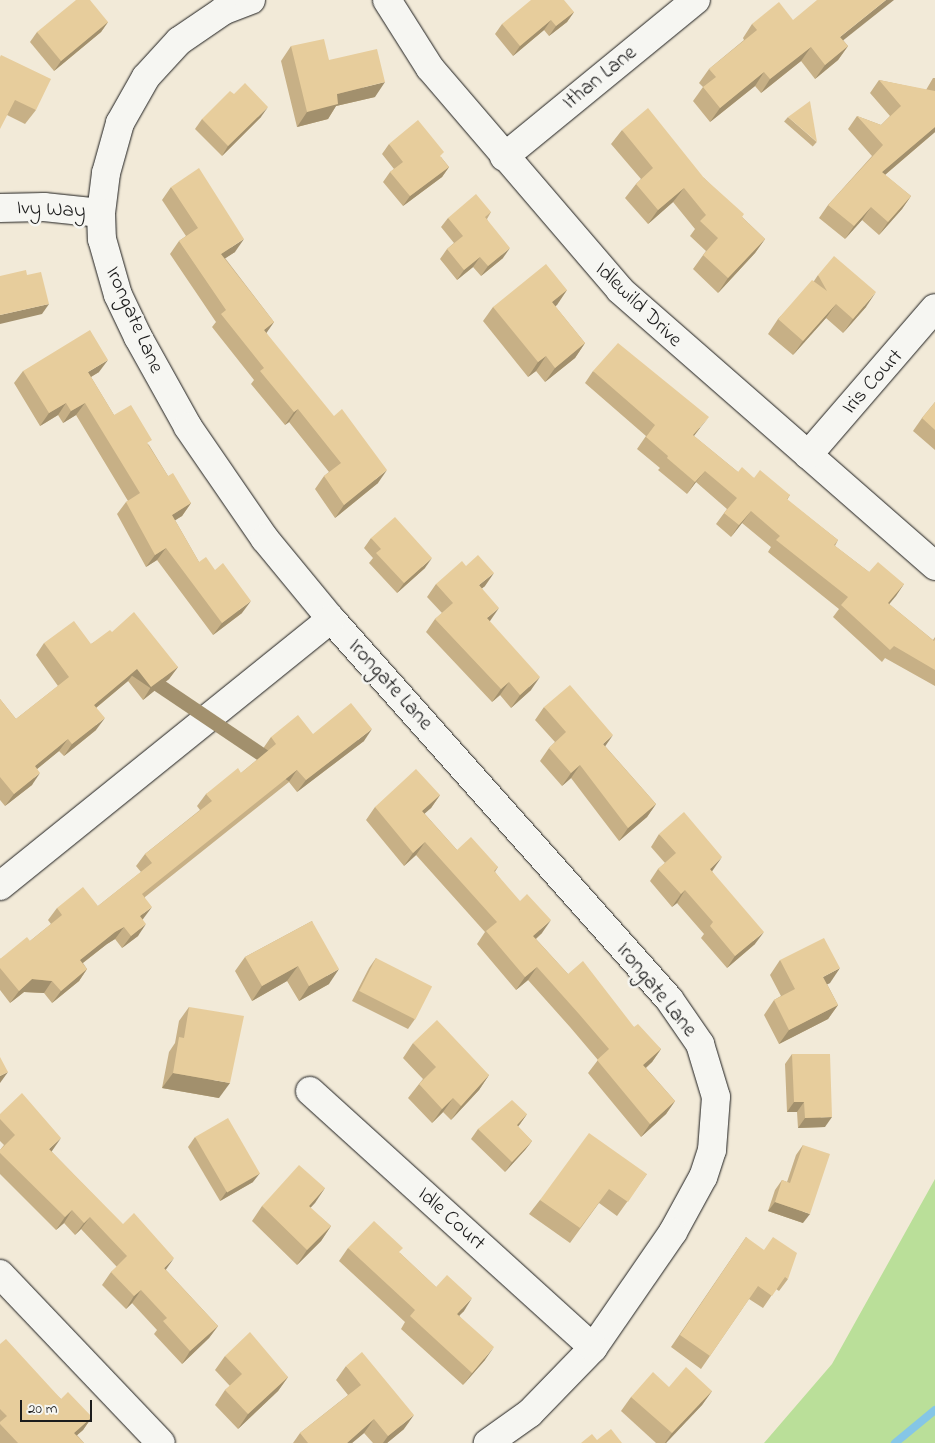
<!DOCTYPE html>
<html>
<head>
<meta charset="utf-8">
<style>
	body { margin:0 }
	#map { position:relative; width:935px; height:1443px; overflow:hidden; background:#f2ead8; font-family:"Indie Flower",sans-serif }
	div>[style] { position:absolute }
	.green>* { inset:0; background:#badf99 }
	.stream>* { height:8px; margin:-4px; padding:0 4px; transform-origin:4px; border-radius:4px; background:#85c6e6 }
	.roads { filter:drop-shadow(0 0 1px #1c1c1c) drop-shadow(0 0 1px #1c1c1c) }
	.minor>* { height:28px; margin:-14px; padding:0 14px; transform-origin:14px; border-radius:14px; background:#f6f6f2 }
	.wall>* { inset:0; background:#c7b086; transform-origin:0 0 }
	.shaded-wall>* { inset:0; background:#a2906d; transform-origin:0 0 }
	.building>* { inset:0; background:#e7cd9c; transform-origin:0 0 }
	span { translate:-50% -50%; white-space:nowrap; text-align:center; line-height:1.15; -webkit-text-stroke:5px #f6f6f2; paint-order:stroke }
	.street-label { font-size:21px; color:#1c1c1c }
	.scale { position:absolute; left:20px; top:1400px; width:72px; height:22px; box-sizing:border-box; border:2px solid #1c1c1c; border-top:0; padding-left:6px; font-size:15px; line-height:18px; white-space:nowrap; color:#1c1c1c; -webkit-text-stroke:4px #f6f6f2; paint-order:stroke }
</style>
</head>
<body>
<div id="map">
	<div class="green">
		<i style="clip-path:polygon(935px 1179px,935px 1443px,764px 1443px,832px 1364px)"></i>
	</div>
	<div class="stream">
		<i style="left:895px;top:1443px;width:52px;rotate:-39.5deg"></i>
	</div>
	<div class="roads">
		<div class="minor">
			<i style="left:251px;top:0;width:30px;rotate:159deg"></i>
			<i style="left:223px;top:11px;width:53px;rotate:145.7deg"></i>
			<i style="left:179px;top:41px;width:49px;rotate:132.5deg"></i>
			<i style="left:146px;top:77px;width:53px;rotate:119.5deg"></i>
			<i style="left:120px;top:123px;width:52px;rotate:105.6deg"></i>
			<i style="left:106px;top:173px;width:40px;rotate:97.1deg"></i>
			<i style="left:101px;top:213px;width:26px;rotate:88deg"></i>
			<i style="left:102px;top:239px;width:58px;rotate:74.1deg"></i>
			<i style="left:118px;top:295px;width:47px;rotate:64.5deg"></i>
			<i style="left:138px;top:337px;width:103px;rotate:60.9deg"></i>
			<i style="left:188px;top:427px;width:136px;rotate:55.5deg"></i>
			<i style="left:265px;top:539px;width:104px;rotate:50.5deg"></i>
			<i style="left:331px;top:619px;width:509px;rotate:48.35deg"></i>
			<i style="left:669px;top:999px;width:55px;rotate:55.4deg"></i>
			<i style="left:700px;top:1044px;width:55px;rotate:73.2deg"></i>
			<i style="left:716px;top:1097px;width:53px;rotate:94.3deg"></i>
			<i style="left:712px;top:1150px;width:28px;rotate:108deg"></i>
			<i style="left:703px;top:1177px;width:63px;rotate:118.6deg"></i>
			<i style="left:673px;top:1232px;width:141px;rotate:124.6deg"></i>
			<i style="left:593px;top:1348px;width:91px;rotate:134.1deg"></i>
			<i style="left:530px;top:1413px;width:52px;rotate:144.5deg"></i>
			<i style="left:387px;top:0;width:80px;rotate:57.7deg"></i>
			<i style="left:430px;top:68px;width:292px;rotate:49.4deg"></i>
			<i style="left:620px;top:290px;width:419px;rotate:41.2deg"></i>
			<i style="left:504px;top:157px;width:248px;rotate:-39.3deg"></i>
			<i style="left:0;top:208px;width:44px;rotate:-1.3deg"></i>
			<i style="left:44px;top:207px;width:57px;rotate:6deg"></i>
			<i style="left:808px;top:455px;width:194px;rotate:-49.2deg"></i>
			<i style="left:0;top:886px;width:425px;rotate:-38.9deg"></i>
			<i style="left:310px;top:1091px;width:382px;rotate:42.2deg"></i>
			<i style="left:0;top:1274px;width:233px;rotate:46.4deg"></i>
		</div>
	</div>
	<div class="wall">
		<i style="clip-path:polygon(574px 12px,567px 22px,549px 36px,544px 30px,513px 56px,495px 34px,502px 24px)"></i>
		<i style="clip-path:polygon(793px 20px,843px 40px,848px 46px,838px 60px,815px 79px,801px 61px,761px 93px,755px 86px,710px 122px,693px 101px,703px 87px,699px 83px,709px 69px,744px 40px,743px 38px,752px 24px)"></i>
		<i style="clip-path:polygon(108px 22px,101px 32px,54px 71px,30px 42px,37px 32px)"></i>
		<i style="clip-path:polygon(291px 46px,329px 60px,375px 97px,336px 106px,328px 119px,297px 127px,281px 61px)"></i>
		<i style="clip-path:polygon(0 57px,36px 110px,25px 124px,7px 115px)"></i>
		<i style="clip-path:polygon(933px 78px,935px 78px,935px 132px,885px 175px,911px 196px,902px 209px,879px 235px,862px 220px,845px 239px,819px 218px,828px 205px,872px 156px,848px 129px,857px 116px,881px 125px,890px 116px,870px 93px,879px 80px,926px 90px)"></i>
		<i style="clip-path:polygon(261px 117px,222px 156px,195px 129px,202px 119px)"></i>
		<i style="left:788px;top:117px;width:38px;height:6px;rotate:41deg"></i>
		<i style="clip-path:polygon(622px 130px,704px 178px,742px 217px,765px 239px,755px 253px,718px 293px,693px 269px,706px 251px,690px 236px,695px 229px,673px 202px,648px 224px,625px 198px,636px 184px,641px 179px,611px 144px)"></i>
		<i style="clip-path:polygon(389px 144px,441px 157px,449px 167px,442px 177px,403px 206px,383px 182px,390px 172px,394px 169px,382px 154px)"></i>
		<i style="clip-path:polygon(171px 187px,235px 252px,225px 258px,274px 322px,266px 333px,378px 483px,335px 518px,315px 489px,324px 476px,329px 472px,289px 422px,285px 425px,251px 384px,254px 380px,212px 327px,216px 322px,170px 254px,179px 241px,186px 236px,162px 200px)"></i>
		<i style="clip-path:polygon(491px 212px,487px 219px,503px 258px,481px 276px,473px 267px,457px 280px,440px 259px,447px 249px,454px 243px,441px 227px,448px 218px)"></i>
		<i style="clip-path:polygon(818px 275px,866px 307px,843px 333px,826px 318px,793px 355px,768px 334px,778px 319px,814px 281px)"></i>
		<i style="clip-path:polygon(567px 290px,555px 306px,585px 343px,575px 358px,545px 382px,536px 371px,528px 377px,483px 321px,493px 307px)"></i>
		<i style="clip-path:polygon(23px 371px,99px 372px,91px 377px,114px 415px,149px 445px,168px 476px,191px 503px,182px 516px,175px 520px,199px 562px,242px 613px,213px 635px,157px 560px,146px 567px,117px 514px,126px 502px,128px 501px,76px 415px,63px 423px,58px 415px,40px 426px,14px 383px)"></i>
		<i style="clip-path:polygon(593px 371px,700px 428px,694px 436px,738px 472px,754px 478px,790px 495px,787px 500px,838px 540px,835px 546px,869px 572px,904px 584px,889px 604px,933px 640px,935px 637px,935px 686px,885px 658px,882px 662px,833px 617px,839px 609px,768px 552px,771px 547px,742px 523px,731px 537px,716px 524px,727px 509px,696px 482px,687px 494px,658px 470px,660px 468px,637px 449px,646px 436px,585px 383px)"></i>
		<i style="clip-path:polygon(935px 402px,935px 450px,913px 431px,922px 418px)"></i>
		<i style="clip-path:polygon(371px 538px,425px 568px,397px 593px,369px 563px,373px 558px,364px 548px)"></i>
		<i style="clip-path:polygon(436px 584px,485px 586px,482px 588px,489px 621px,531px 690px,511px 708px,500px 695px,492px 702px,426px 632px,435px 619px,442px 613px,427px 597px)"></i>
		<i style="clip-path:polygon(112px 632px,178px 667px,169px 679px,143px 700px,128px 681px,96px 708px,96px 730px,64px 756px,59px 751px,37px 769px,32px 785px,5px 806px,0 800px,0 699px,16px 719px,58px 686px,36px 655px,44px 643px,91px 644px)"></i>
		<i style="clip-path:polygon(544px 707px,605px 746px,656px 804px,647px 817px,619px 841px,571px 778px,562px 786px,540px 761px,549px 748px,555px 742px,535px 720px)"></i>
		<i style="clip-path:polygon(313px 734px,364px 741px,297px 792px,289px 782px,145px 897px,143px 919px,142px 920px,138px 936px,122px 948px,115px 939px,107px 944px,83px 963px,87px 969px,79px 981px,52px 1003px,44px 993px,24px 992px,10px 1003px,0 990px,0 959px,30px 941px,51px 924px,48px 920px,57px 908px,98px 906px,141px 872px,136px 866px,145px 854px,200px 810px,197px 806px,206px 794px,241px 773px,265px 753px,262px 750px,271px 737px)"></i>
		<i style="clip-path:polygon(440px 795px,431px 808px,424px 813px,457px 850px,498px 867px,495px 872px,542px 933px,536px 939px,568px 974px,661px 1049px,652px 1062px,646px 1068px,675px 1101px,666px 1114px,641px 1137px,588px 1073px,598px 1060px,570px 1027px,528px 980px,516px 990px,477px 944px,485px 932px,416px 855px,404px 866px,366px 820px,375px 807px)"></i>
		<i style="clip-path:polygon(659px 834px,713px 870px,712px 871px,755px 944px,727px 968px,701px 938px,704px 934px,677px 903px,672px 907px,650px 881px,658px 869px,665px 863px,651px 847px)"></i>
		<i style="clip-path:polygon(312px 921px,329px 984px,299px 1001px,287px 981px,252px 1001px,235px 971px,245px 957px)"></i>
		<i style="clip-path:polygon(376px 958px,415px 1019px,408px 1029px,352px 1001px,369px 968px)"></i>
		<i style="clip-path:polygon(780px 960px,830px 983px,827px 984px,838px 1005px,828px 1019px,779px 1044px,764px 1015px,774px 1000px,781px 996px,770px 975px)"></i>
		<i style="clip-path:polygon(189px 1007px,219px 1098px,162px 1088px,169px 1052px,175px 1043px,179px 1021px)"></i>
		<i style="clip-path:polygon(413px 1043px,489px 1075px,479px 1090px,451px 1120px,443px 1112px,432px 1123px,408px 1098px,419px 1084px,423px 1079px,403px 1058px)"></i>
		<i style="clip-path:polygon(792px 1054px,825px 1127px,798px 1128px,797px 1112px,787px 1112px,785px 1064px)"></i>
		<i style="clip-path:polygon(0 1114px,51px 1151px,166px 1270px,218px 1326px,209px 1338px,182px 1364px,154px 1334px,157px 1330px,132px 1303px,126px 1309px,102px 1285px,111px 1272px,117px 1267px,81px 1229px,75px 1235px,64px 1223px,56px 1230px,0 1174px,0 1150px,4px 1145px,0 1141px)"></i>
		<i style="clip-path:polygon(527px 1114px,518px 1127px,532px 1141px,525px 1150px,505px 1172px,471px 1139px,478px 1129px)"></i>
		<i style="clip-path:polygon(195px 1137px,253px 1182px,220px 1201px,188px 1147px)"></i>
		<i style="clip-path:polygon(803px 1145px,803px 1223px,768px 1211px,775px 1190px,782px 1180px,787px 1182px,796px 1155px)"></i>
		<i style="clip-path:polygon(647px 1174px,617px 1216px,599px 1203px,570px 1243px,529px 1214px,540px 1200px)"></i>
		<i style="clip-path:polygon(325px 1188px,310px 1208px,331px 1226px,321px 1241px,297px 1265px,252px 1221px,262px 1206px)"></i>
		<i style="clip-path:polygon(746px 1237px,788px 1279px,779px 1291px,776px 1289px,763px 1308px,749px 1299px,701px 1369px,671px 1347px)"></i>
		<i style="clip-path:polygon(348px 1248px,400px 1253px,436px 1287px,464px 1311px,459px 1315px,485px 1360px,463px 1385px,401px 1329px,405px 1322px,339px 1261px)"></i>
		<i style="clip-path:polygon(0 1344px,61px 1399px,92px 1417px,83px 1430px,77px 1435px,84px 1443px,0 1443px)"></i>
		<i style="clip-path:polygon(225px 1356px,288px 1377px,278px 1391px,238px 1429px,215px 1405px,225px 1390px,230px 1386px,215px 1370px)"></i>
		<i style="clip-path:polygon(346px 1366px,404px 1429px,387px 1443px,373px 1443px,364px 1433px,352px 1443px,293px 1443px,300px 1433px,348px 1395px,336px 1380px)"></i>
		<i style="clip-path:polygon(669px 1387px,712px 1391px,702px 1405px,666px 1443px,656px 1443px,621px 1411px,631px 1397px)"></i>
	</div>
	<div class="shaded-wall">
		<i style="clip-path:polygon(886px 0,894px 0,831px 50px,840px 37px)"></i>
		<i style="clip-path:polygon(574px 12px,567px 22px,549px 36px,556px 26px)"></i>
		<i style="clip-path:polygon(551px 20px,544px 30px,513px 56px,520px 46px)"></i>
		<i style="clip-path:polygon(108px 22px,101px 32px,54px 71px,61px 61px)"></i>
		<i style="clip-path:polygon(848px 46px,838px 60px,815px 79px,825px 65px)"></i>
		<i style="clip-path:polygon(811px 47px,801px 61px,761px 93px,770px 79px)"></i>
		<i style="clip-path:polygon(764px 72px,755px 86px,710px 122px,720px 108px)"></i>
		<i style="clip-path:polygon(385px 82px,375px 97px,336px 106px,328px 119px,297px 127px,307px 112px,337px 94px)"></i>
		<i style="clip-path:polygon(268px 107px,261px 117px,222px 156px,228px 146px)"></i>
		<i style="clip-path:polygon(935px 127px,935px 132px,873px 185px,882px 172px)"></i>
		<i style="clip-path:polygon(449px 167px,442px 177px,403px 206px,410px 196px)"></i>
		<i style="clip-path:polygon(684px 188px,673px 202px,648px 224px,658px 210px)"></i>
		<i style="clip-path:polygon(911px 196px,902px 209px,879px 235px,888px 222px)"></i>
		<i style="clip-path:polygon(871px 207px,862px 220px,845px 239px,854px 226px)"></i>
		<i style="clip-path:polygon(244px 239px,235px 252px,212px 267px,221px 254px)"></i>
		<i style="clip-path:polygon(765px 239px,755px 253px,718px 293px,728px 278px)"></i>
		<i style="clip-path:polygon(510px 248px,503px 258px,481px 276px,488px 266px)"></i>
		<i style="clip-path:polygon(480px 257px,473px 267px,457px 280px,464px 270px)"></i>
		<i style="clip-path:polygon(567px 290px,557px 305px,542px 317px,552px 302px)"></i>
		<i style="clip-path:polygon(876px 292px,866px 307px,843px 333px,853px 319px)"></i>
		<i style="clip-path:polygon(49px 304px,42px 314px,0 324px,0 315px)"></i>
		<i style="clip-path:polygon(836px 304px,826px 318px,793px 355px,803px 341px)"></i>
		<i style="clip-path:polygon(274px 322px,265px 335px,264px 330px)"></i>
		<i style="clip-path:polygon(585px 343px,575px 358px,545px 382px,555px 368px)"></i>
		<i style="clip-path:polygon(546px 356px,536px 371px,528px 377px,538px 362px)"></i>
		<i style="clip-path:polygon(108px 360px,99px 372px,79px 384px,88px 372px)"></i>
		<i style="clip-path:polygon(66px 403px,58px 415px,40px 426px,49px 413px)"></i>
		<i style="clip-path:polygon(85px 403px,76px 415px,63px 423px,71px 411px)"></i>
		<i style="clip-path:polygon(298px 409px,289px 422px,285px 425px,294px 412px)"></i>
		<i style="clip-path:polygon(709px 417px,700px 428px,685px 447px,693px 435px)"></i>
		<i style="clip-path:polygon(387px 470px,378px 483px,335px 518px,344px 505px)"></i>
		<i style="clip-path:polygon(705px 471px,696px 482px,687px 494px,695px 482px)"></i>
		<i style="clip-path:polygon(191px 503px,182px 516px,163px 528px,172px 515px)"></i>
		<i style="clip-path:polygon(751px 511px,742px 523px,731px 537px,739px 525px)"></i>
		<i style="clip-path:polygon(166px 548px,157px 560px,146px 567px,155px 555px)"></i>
		<i style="clip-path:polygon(432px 558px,425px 568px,397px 593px,404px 583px)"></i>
		<i style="clip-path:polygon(494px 573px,485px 586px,470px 598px,479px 585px)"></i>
		<i style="clip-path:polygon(904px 584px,896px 596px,880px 615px,888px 603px)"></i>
		<i style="clip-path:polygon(251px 601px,242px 613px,213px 635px,222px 623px)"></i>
		<i style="clip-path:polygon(499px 608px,490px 621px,478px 631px,487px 618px)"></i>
		<i style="clip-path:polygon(178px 667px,169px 679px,143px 700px,151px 687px)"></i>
		<i style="clip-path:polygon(137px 669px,128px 681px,85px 717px,94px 705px)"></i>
		<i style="clip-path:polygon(540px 677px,531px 690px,511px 708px,520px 695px)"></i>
		<i style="clip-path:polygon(509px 682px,500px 695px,492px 702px,501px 689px)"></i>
		<i style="clip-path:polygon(105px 718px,96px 730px,64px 756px,72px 744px)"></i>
		<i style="clip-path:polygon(372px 729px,364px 741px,297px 792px,306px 780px)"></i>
		<i style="clip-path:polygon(613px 735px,604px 748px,603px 744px)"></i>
		<i style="clip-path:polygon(68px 739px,59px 751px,26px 778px,35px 766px)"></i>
		<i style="clip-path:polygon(580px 765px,571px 778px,562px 786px,571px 773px)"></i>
		<i style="left:297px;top:770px;width:14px;height:198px;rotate:124deg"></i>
		<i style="clip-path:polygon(40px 773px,32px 785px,5px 806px,14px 794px)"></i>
		<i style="clip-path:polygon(440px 795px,431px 808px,413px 824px,422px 811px)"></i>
		<i style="clip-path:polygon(656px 804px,647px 817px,619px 841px,628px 828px)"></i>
		<i style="clip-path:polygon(425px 842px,416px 855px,404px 866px,413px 853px)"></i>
		<i style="clip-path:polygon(722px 857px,713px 870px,701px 881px,710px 869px)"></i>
		<i style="clip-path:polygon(685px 890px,677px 903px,672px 907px,681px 894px)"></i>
		<i style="clip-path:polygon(152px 907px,143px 919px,131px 928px,140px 916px)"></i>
		<i style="clip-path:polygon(551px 920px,542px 933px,524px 949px,533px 936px)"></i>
		<i style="clip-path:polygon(146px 924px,138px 936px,122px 948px,131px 936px)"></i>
		<i style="clip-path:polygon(124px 927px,115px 939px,107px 944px,71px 972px,80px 960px,115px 932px)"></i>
		<i style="clip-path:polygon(764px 932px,755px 944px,727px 968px,735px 956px)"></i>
		<i style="clip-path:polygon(298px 966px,287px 981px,252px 1001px,262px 986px)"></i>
		<i style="clip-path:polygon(537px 967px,528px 980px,516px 990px,525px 977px)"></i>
		<i style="clip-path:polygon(840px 968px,830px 983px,813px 991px,823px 977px)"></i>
		<i style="clip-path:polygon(87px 969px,79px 981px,52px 1003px,61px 991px)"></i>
		<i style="clip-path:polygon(339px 969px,329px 984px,299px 1001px,309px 986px)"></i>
		<i style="clip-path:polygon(32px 979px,52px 981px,44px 993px,24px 992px,10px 1003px,19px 991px)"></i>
		<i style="clip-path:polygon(838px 1005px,828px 1019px,779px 1044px,789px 1030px)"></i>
		<i style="clip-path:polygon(661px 1049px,652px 1062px,634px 1078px,643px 1065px)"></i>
		<i style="clip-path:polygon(8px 1072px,0 1083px,0 1076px)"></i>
		<i style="clip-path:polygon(173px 1073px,230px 1083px,219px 1098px,162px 1088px)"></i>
		<i style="clip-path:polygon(489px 1075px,479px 1090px,451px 1120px,461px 1106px)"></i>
		<i style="clip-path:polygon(453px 1098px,443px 1112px,432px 1123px,442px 1109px)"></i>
		<i style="clip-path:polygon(675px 1101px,666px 1114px,641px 1137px,650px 1124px)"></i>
		<i style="clip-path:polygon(794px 1102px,804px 1102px,797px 1112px,787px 1112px)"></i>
		<i style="clip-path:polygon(527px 1114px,520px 1124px,510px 1135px,517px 1125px)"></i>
		<i style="clip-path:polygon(832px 1117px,825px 1127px,798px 1128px,805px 1118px)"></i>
		<i style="clip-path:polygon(61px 1138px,52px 1151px,41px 1162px,49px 1149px)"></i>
		<i style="clip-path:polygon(532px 1141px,525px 1150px,505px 1172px,512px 1162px)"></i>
		<i style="clip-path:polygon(260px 1173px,253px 1182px,220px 1201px,227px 1191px)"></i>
		<i style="clip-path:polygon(325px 1188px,315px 1203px,298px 1221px,309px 1206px)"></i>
		<i style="clip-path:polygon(775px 1202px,810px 1214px,803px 1223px,768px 1211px)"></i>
		<i style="clip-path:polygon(72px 1210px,64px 1223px,56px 1230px,65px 1217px)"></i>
		<i style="clip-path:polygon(90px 1217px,81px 1229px,75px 1235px,84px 1223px)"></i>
		<i style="clip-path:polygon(331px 1226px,321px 1241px,297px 1265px,307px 1250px)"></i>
		<i style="clip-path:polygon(174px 1258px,165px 1271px,164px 1268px)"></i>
		<i style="clip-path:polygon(141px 1290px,132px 1303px,126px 1309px,134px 1296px)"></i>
		<i style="clip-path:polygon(472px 1298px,464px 1311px,448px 1327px,457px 1314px)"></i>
		<i style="clip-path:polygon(218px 1326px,209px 1338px,182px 1364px,190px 1351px)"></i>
		<i style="clip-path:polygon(494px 1347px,485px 1360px,463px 1385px,472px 1373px)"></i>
		<i style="clip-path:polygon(288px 1377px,278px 1391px,238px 1429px,248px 1414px)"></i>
		<i style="clip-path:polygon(712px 1391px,702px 1405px,666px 1443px,665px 1443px,672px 1433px)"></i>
		<i style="clip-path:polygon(414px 1415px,404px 1429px,387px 1443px,383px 1443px,388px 1436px)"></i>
		<i style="clip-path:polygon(92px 1417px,83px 1430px,68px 1443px,74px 1433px)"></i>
		<i style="clip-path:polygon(374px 1419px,364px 1433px,352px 1443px,347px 1443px)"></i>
	</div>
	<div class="building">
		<i style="clip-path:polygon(76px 0,90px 0,108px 22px,61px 61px,37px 32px)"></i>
		<i style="clip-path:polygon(531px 0,564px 0,574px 12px,556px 26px,551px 20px,520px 46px,502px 24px)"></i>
		<i style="clip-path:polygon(817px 0,886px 0,840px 37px,848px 46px,825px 65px,811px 47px,770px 79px,764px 72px,720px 108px,703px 87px,716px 77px,709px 69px,757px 30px,752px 24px,779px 2px,793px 20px)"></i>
		<i style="clip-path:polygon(324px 39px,329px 60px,377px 49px,385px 82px,337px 94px,338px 104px,307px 112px,291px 46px)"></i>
		<i style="clip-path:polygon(1px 55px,51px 79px,36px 110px,15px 100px,0 129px,0 57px)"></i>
		<i style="clip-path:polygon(879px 80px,935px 91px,935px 127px,882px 172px,911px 196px,888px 222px,871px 207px,854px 226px,828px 205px,883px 145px,857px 116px,881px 125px,901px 106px)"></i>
		<i style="clip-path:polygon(245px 83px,268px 107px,228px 146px,202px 119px,230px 91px,234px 94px)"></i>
		<i style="clip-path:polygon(810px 101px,817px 142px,788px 117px)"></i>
		<i style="clip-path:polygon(648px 108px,704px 178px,744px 214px,742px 217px,765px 239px,728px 278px,703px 255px,718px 238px,700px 221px,706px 215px,684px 188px,658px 210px,636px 184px,653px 168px,622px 130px)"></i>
		<i style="clip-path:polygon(418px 120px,444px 152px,440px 156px,449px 167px,410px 196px,390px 172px,403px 162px,389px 144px)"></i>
		<i style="clip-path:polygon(199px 168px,244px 239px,221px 254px,274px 322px,264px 330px,334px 416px,342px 409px,387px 470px,344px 505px,324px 476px,341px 463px,298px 409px,294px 412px,260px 371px,264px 368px,221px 314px,226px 310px,179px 241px,198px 228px,171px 187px)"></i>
		<i style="clip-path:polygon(476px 194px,491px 212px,485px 217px,510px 248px,488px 266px,480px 257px,464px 270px,447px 249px,463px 236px,448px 218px)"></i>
		<i style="clip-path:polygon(834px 256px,876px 292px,853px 319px,836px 304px,803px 341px,778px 319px,812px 280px,827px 291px,818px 275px)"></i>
		<i style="clip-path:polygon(546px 264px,567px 290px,552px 302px,585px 343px,555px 368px,546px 356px,538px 362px,493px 307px)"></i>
		<i style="clip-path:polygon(26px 270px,27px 275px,41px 272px,49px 304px,0 315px,0 276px)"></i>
		<i style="clip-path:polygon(90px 330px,108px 360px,88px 372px,114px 415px,131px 405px,152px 440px,147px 443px,168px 476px,173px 473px,191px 503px,172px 515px,199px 562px,206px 557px,215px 570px,223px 563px,251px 601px,222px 623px,166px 548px,155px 555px,126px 502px,140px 493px,85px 403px,71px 411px,66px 403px,49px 413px,23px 371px)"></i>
		<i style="clip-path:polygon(618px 343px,709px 417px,693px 435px,738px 472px,742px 467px,754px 478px,760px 470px,790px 495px,787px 499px,838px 540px,834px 545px,869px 572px,878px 562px,904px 584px,888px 603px,934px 641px,935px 639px,935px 670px,894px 646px,890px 650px,841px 605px,848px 597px,776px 540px,780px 536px,751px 511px,739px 525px,724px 513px,737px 498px,705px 471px,695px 482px,667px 458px,668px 456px,646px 437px,655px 425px,593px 371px)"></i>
		<i style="clip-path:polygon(935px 402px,935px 430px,922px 418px)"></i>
		<i style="clip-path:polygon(395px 517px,432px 558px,404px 583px,376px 553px,381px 549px,371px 538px)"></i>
		<i style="clip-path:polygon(478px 555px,494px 573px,479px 585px,499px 608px,487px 618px,540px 677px,520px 695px,509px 682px,501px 689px,435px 619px,453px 603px,436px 584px,462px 561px,466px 566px)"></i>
		<i style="clip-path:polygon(134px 612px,178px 667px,151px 687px,137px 669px,94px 705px,105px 718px,72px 744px,68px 739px,35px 766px,40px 773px,14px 794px,0 777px,0 699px,16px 719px,69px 677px,44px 643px,74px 621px,91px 644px,110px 630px,112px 632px)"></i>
		<i style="clip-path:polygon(570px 685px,613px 735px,603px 744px,656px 804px,628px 828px,580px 765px,571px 773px,549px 748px,566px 732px,544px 707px)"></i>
		<i style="clip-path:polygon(351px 703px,372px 729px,306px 780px,297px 770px,142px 894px,152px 907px,140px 916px,146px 924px,131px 936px,124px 927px,115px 932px,80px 960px,87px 969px,61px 991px,52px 981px,32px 979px,19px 991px,0 968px,0 959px,27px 937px,30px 941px,62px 915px,57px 908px,83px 887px,98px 906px,152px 863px,145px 854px,212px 801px,206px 794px,238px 768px,241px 773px,276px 744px,271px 737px,298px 715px,313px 734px)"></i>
		<i style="clip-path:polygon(416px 769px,440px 795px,422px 811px,457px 850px,471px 837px,498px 867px,494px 871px,520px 901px,527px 894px,551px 920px,533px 936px,568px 974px,583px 961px,634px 1027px,638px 1024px,661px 1049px,643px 1065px,675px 1101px,650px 1124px,597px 1060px,609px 1049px,579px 1014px,537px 967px,525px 977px,486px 931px,497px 922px,425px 842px,413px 853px,375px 807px)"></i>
		<i style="clip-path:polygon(684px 812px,722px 857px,710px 869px,764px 932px,735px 956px,710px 926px,713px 922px,685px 890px,681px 894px,658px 869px,676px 853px,659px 834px)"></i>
		<i style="clip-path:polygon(312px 921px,339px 969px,309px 986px,298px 966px,262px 986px,245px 957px)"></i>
		<i style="clip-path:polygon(824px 938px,840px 968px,823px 977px,838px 1005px,789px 1030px,774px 1000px,795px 989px,780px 960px)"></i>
		<i style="left:376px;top:958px;width:63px;height:37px;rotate:27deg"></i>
		<i style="clip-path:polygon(189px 1007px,244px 1016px,230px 1083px,173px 1073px,179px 1037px,184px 1038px)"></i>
		<i style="clip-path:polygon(437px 1020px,489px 1075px,461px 1106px,453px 1098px,442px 1109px,419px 1084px,436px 1067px,413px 1043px)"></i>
		<i style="clip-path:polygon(792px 1054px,830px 1054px,832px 1117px,805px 1118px,804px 1102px,794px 1102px)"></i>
		<i style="clip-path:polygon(0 1057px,8px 1072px,0 1076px)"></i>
		<i style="clip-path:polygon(22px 1093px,61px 1138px,49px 1149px,123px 1224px,134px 1213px,174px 1258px,164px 1268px,218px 1326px,190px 1351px,163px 1321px,167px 1318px,141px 1290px,134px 1296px,111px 1272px,127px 1256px,90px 1217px,84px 1223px,72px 1210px,65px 1217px,0 1153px,0 1150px,15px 1135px,0 1119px,0 1114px)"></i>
		<i style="clip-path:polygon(512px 1100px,527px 1114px,517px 1125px,532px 1141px,512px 1162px,478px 1129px)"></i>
		<i style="left:228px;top:1118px;width:64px;height:38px;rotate:60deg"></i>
		<i style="clip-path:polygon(589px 1133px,647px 1174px,628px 1202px,609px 1189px,580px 1228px,540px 1200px)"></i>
		<i style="clip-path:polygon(803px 1145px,830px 1154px,810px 1214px,775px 1202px,782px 1180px,790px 1183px)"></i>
		<i style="clip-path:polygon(299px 1165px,325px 1188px,309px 1206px,331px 1226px,307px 1250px,262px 1206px)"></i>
		<i style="clip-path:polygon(374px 1221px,403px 1248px,399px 1252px,436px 1287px,447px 1275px,472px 1298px,457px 1314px,494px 1347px,472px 1373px,410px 1316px,415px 1310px,348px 1248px)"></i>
		<i style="clip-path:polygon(746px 1237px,764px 1250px,773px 1237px,797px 1253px,788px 1279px,785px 1277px,772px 1296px,758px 1286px,710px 1356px,680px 1335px)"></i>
		<i style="clip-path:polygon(250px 1332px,288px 1377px,248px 1414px,225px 1390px,242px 1374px,225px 1356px)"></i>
		<i style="clip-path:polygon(6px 1339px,61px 1399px,68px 1392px,92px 1417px,74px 1433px,84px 1443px,18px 1443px,0 1424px,0 1422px,7px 1416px,0 1409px,0 1344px)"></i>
		<i style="clip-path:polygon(362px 1352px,414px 1415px,388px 1436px,374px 1419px,347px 1443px,308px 1443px,300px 1433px,361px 1385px,346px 1366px)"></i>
		<i style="clip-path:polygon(686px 1367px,712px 1391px,672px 1433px,631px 1397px,653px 1372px,669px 1387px)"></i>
		<i style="clip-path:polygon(611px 1429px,622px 1443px,581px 1443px,592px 1434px,597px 1440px)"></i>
	</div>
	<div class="street-label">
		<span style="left:600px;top:78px;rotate:-39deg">Ithan Lane</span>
		<span style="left:51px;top:210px;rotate:3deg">Ivy Way</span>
		<span style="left:638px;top:305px;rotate:44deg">Idlewild Drive</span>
		<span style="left:134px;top:320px;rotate:66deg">Irongate Lane</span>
		<span style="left:873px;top:382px;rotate:-48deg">Iris Court</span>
		<span style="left:390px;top:685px;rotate:48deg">Irongate Lane</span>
		<span style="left:656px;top:990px;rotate:51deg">Irongate Lane</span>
		<span style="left:451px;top:1219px;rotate:42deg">Idle Court</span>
	</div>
	<div class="scale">20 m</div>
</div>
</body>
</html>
